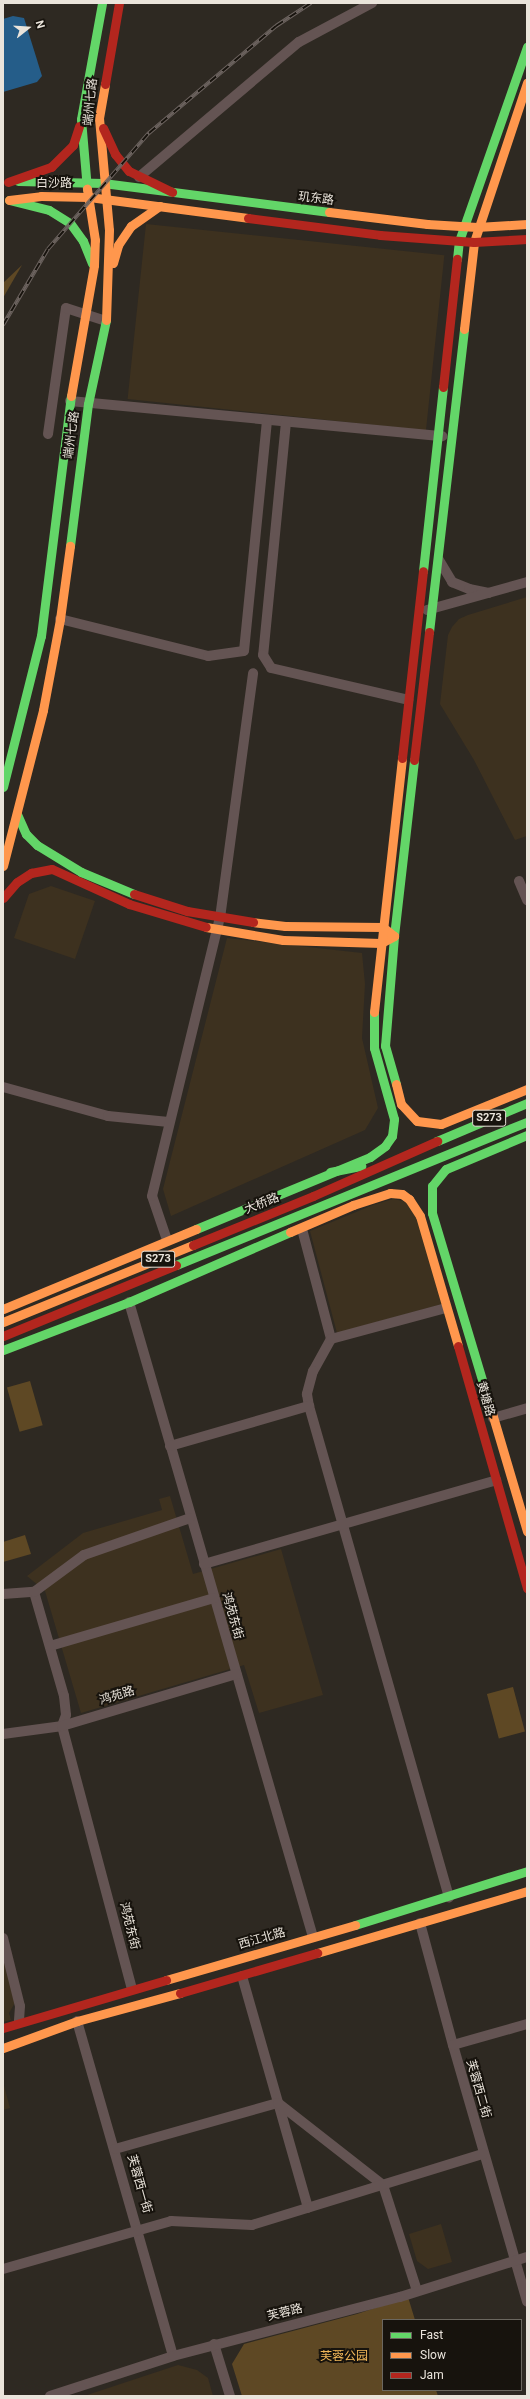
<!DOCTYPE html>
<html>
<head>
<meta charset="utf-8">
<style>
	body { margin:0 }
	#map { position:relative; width:530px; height:2399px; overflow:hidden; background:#2e2922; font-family:Roboto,"Noto Sans SC",sans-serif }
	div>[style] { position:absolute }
	.built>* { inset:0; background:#3d311f; transform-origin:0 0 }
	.green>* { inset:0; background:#5e4824; transform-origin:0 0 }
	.water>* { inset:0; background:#255d89 }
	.street>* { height:10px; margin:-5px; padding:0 5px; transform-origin:5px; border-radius:5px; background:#645453 }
	.fast>* { height:9px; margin:-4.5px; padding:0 4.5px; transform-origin:4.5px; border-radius:4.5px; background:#63d668 }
	.slow>* { height:9px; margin:-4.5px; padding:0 4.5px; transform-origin:4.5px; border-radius:4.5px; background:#ff974d }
	.jam>* { height:9px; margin:-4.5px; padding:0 4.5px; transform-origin:4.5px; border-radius:4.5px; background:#b3261e }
	.rail>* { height:4px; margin-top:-2px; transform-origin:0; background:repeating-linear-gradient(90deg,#17130d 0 8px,#6c635f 0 16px); box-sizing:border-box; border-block:1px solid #6c635f }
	span { translate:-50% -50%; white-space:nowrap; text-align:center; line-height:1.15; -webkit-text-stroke:4px #17130d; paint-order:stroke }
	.shield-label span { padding:1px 3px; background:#17130d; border:1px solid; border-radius:3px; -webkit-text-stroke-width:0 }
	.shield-label { font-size:11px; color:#eae4db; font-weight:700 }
	.street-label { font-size:12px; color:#eae4db }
	.park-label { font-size:12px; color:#f3b859 }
	.frame { position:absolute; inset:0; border:4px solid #eae4db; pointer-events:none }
	.legend { position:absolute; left:382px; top:2319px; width:140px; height:72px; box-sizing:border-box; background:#17130d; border:1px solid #6b675f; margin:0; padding:5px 7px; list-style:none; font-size:12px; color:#eae4db }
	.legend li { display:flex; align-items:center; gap:8px; height:20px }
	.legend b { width:20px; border:1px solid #6b675f }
	.north { position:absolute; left:8px; top:8px; width:40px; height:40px; -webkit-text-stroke:3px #17130d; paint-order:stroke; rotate:73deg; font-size:11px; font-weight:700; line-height:16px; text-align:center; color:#eae4db }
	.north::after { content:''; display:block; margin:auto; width:14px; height:18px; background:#eae4db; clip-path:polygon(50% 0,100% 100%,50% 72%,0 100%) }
</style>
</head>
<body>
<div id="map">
	<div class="built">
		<i style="left:146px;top:224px;width:300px;height:176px;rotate:6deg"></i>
		<i style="clip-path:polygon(527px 597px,527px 836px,515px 840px,474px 760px,440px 704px,448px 635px,452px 627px,459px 619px,468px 615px)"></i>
		<i style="clip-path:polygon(51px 886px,95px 901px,75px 959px,14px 938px,29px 894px)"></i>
		<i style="clip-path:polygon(227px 938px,362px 953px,365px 984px,362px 1038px,378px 1108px,365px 1130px,171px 1216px,163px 1189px)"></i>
		<i style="clip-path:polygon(393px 1199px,403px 1201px,414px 1208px,446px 1303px,337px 1333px,310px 1231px,373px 1205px)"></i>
		<i style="clip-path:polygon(170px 1496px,193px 1574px,281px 1549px,323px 1695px,259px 1713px,244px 1665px,81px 1713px,45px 1591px,27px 1576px,83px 1533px,162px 1510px,159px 1499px)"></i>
		<i style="clip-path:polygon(3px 1949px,16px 2001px,9px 2013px,11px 2020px,3px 2022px)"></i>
		<i style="clip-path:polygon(3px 2082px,10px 2108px,3px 2110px)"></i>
		<i style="clip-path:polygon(441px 2224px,452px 2262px,428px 2269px,417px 2261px,409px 2234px)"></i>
		<i style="clip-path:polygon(178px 2365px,197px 2370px,208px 2378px,213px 2396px,84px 2396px)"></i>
	</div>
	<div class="green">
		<i style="clip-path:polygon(22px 265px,3px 298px,3px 283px)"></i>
		<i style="left:30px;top:1381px;width:46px;height:24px;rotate:74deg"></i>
		<i style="clip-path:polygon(25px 1535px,31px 1554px,3px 1562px,3px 1542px)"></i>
		<i style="left:513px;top:1687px;width:46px;height:27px;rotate:75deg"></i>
		<i style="clip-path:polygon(408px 2297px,415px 2320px,383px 2320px,383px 2390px,436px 2390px,438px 2396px,242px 2396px,232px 2364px,244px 2344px,357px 2314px)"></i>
	</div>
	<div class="water">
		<i style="clip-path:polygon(13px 16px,24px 18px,42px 76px,37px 82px,3px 92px,3px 19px)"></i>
	</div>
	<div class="street">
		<i style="left:139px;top:177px;width:209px;rotate:-40.2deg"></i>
		<i style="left:299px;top:42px;width:83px;rotate:-28.1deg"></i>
		<i style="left:70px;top:401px;width:374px;rotate:5.4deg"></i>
		<i style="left:286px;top:422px;width:234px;rotate:95.6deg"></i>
		<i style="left:263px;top:655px;width:15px;rotate:58deg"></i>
		<i style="left:271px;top:668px;width:141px;rotate:13.1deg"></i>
		<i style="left:48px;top:434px;width:127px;rotate:-81.9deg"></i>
		<i style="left:66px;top:308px;width:42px;rotate:18deg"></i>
		<i style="left:439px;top:560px;width:26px;rotate:59deg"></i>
		<i style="left:452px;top:582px;width:18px;rotate:22deg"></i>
		<i style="left:469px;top:589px;width:20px;rotate:11deg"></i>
		<i style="left:427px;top:610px;width:104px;rotate:-15.6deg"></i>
		<i style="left:60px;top:619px;width:153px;rotate:14deg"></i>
		<i style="left:208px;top:656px;width:36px;rotate:-8deg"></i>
		<i style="left:244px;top:651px;width:232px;rotate:-84.3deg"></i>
		<i style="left:519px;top:881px;width:21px;rotate:67deg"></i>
		<i style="left:3px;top:1087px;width:109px;rotate:15.4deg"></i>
		<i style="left:108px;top:1116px;width:61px;rotate:5.6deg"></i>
		<i style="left:302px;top:1229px;width:114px;rotate:75.2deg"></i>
		<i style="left:331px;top:1339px;width:37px;rotate:119deg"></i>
		<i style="left:313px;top:1371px;width:24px;rotate:105deg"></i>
		<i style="left:307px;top:1394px;width:12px;rotate:81deg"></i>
		<i style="left:309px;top:1406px;width:511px;rotate:74.09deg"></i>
		<i style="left:167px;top:1240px;width:46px;rotate:-108.8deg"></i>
		<i style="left:152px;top:1196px;width:286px;rotate:-76.3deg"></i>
		<i style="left:220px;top:918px;width:247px;rotate:-82.3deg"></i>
		<i style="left:129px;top:1302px;width:661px;rotate:73.84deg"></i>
		<i style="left:331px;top:1339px;width:119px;rotate:-15.1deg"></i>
		<i style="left:493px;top:1418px;width:35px;rotate:-16deg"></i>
		<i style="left:170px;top:1446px;width:145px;rotate:-16.1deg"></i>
		<i style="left:204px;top:1564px;width:304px;rotate:-16deg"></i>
		<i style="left:34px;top:1592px;width:108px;rotate:73.9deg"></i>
		<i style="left:64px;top:1696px;width:19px;rotate:84deg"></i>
		<i style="left:66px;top:1715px;width:12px;rotate:110deg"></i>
		<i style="left:62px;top:1726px;width:272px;rotate:75.1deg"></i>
		<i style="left:3px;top:1594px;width:31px;rotate:-4deg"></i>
		<i style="left:34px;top:1592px;width:62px;rotate:-36.5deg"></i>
		<i style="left:84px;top:1555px;width:112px;rotate:-19.2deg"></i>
		<i style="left:50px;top:1646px;width:171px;rotate:-16.3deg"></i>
		<i style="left:3px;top:1734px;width:60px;rotate:-7.7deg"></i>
		<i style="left:62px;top:1726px;width:182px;rotate:-16.6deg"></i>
		<i style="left:420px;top:1923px;width:126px;rotate:74.9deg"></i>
		<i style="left:453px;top:2045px;width:267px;rotate:73.9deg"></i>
		<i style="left:3px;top:1938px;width:70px;rotate:76deg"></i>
		<i style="left:20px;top:2006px;width:16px;rotate:94deg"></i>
		<i style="left:242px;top:1976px;width:241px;rotate:74.1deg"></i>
		<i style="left:77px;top:2021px;width:348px;rotate:74deg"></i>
		<i style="left:453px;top:2045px;width:77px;rotate:-15.8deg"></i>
		<i style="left:115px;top:2149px;width:169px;rotate:-15.8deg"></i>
		<i style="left:278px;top:2103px;width:133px;rotate:38deg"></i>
		<i style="left:383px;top:2185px;width:111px;rotate:72.2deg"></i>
		<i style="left:3px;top:2269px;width:175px;rotate:-15.9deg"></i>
		<i style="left:171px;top:2221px;width:81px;rotate:2.8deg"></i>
		<i style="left:252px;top:2225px;width:242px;rotate:-17.1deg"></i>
		<i style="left:214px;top:2344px;width:54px;rotate:72.9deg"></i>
		<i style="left:50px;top:2396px;width:129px;rotate:-18deg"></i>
		<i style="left:173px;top:2356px;width:235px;rotate:-14.6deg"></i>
		<i style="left:400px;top:2297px;width:133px;rotate:-17.5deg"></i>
	</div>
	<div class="fast">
		<i style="left:18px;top:181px;width:85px;rotate:1.3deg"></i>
		<i style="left:103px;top:183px;width:228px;rotate:7.3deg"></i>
		<i style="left:87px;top:189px;width:70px;rotate:-94.9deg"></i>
		<i style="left:81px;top:119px;width:118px;rotate:-79.7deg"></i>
		<i style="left:9px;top:200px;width:41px;rotate:14deg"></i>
		<i style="left:49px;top:210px;width:25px;rotate:32deg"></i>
		<i style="left:70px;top:223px;width:22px;rotate:54deg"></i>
		<i style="left:83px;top:241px;width:24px;rotate:68deg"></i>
		<i style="left:457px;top:259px;width:18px;rotate:-84deg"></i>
		<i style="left:459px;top:241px;width:206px;rotate:-70.7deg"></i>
		<i style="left:70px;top:546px;width:143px;rotate:-82.8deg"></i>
		<i style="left:88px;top:404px;width:86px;rotate:-77.9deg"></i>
		<i style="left:423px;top:571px;width:185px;rotate:-83.8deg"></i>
		<i style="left:429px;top:632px;width:305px;rotate:-83.4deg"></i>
		<i style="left:3px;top:787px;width:156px;rotate:-75.9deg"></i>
		<i style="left:41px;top:636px;width:242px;rotate:-82.9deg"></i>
		<i style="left:17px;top:814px;width:22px;rotate:66deg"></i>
		<i style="left:26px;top:834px;width:16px;rotate:45deg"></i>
		<i style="left:37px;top:845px;width:52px;rotate:31.5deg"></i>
		<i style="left:81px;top:872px;width:57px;rotate:22.5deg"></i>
		<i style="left:396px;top:1084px;width:40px;rotate:-106deg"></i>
		<i style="left:385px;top:1046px;width:110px;rotate:-85.3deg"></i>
		<i style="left:394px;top:936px;width:177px;rotate:-83.5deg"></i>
		<i style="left:437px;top:1141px;width:98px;rotate:-22.9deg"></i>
		<i style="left:330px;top:1172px;width:32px;rotate:-11deg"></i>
		<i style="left:196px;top:1229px;width:188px;rotate:-22.5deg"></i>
		<i style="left:370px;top:1157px;width:19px;rotate:-36deg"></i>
		<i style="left:385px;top:1146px;width:12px;rotate:-55deg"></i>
		<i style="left:392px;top:1136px;width:17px;rotate:-83deg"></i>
		<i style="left:394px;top:1119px;width:74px;rotate:-105.7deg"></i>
		<i style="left:374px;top:1048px;width:36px;rotate:-90deg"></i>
		<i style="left:176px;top:1265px;width:379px;rotate:-22.2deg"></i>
		<i style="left:3px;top:1350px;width:135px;rotate:-20.9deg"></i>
		<i style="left:129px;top:1302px;width:176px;rotate:-23.5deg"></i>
		<i style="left:489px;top:1403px;width:198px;rotate:-106.7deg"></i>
		<i style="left:432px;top:1213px;width:27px;rotate:-90deg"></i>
		<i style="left:432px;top:1186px;width:22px;rotate:-51deg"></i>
		<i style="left:446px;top:1169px;width:88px;rotate:-22.8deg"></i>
		<i style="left:355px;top:1925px;width:180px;rotate:-17.4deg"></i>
	</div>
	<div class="slow">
		<i style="left:105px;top:84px;width:35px;rotate:100deg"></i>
		<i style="left:99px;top:118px;width:112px;rotate:84.9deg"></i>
		<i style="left:109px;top:230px;width:90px;rotate:91.9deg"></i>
		<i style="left:9px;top:200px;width:32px;rotate:-7deg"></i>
		<i style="left:41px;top:196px;width:48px;rotate:1.2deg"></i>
		<i style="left:89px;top:197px;width:160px;rotate:7.5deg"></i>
		<i style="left:329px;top:212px;width:99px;rotate:7deg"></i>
		<i style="left:427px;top:224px;width:50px;rotate:3.4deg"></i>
		<i style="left:477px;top:227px;width:50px;rotate:-3.4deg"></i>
		<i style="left:113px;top:263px;width:19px;rotate:-74deg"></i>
		<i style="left:118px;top:245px;width:23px;rotate:-56deg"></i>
		<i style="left:131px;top:226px;width:35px;rotate:-35deg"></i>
		<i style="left:464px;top:329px;width:88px;rotate:-83.4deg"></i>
		<i style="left:474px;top:242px;width:168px;rotate:-71.6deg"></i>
		<i style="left:71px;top:396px;width:133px;rotate:-80deg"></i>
		<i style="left:94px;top:265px;width:25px;rotate:-88deg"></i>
		<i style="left:95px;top:240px;width:52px;rotate:-98.9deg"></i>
		<i style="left:3px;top:866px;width:161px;rotate:-75.6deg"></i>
		<i style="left:43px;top:710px;width:93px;rotate:-79.4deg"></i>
		<i style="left:60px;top:619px;width:74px;rotate:-82.2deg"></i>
		<i style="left:206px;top:927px;width:78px;rotate:9.6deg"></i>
		<i style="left:283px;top:940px;width:98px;rotate:1.8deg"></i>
		<i style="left:381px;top:943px;width:15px;rotate:-28deg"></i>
		<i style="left:394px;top:936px;width:14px;rotate:-141deg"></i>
		<i style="left:383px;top:927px;width:98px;rotate:-179.4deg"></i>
		<i style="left:285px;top:926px;width:32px;rotate:-173deg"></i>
		<i style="left:374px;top:1012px;width:256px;rotate:-83.7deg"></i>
		<i style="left:396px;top:1084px;width:21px;rotate:76deg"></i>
		<i style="left:401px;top:1104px;width:23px;rotate:47deg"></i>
		<i style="left:417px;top:1121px;width:24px;rotate:7deg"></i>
		<i style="left:441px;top:1124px;width:93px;rotate:-22.1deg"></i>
		<i style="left:290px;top:1232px;width:69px;rotate:-23.2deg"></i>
		<i style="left:353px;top:1205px;width:39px;rotate:-18deg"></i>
		<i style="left:390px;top:1193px;width:12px;rotate:5deg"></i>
		<i style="left:402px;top:1194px;width:9px;rotate:36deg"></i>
		<i style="left:409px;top:1199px;width:20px;rotate:57deg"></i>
		<i style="left:420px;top:1216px;width:135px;rotate:73.7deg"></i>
		<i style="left:3px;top:1309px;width:209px;rotate:-22.5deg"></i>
		<i style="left:3px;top:1322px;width:205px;rotate:-22.1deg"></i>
		<i style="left:489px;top:1403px;width:134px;rotate:73.5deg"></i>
		<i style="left:317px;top:1953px;width:219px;rotate:-16.4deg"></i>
		<i style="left:166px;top:1980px;width:197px;rotate:-16.2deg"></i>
		<i style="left:3px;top:2048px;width:79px;rotate:-20deg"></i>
		<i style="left:77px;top:2021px;width:107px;rotate:-15.2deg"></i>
	</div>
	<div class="jam">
		<i style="left:105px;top:84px;width:82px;rotate:-80.2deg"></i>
		<i style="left:103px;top:128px;width:29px;rotate:65deg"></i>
		<i style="left:115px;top:154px;width:22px;rotate:51deg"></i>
		<i style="left:129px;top:171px;width:48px;rotate:26deg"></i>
		<i style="left:8px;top:182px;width:46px;rotate:-19.2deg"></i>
		<i style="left:51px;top:167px;width:31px;rotate:-45deg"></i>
		<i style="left:73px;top:145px;width:20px;rotate:-72deg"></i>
		<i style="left:248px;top:218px;width:133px;rotate:7.3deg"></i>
		<i style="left:380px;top:235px;width:94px;rotate:4.3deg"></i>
		<i style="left:474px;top:242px;width:53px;rotate:-3.2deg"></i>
		<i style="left:443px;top:387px;width:129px;rotate:-83.8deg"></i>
		<i style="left:402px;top:758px;width:188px;rotate:-83.6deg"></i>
		<i style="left:414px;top:760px;width:129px;rotate:-83.3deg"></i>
		<i style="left:134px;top:894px;width:56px;rotate:17.8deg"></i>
		<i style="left:187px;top:911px;width:67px;rotate:9.5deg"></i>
		<i style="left:3px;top:898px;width:21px;rotate:-49deg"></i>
		<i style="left:17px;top:882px;width:17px;rotate:-33deg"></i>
		<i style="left:31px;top:873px;width:21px;rotate:-11deg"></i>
		<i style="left:52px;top:869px;width:85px;rotate:24.4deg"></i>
		<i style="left:129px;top:904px;width:80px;rotate:16.6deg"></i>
		<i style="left:193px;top:1245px;width:130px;rotate:-22.2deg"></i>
		<i style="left:313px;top:1196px;width:136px;rotate:-23.9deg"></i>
		<i style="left:3px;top:1336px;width:187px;rotate:-22.3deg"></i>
		<i style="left:458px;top:1346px;width:252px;rotate:74.1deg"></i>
		<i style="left:180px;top:1993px;width:143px;rotate:-16.3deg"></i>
		<i style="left:3px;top:2028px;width:170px;rotate:-16.4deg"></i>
	</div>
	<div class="rail">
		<i style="left:3px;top:325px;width:88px;rotate:-59.4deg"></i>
		<i style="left:48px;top:249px;width:154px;rotate:-49deg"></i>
		<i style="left:149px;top:133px;width:166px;rotate:-40.1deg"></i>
		<i style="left:276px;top:26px;width:42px;rotate:-33.3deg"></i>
	</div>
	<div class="shield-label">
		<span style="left:489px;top:1118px">S273</span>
		<span style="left:158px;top:1259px">S273</span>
	</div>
	<div class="street-label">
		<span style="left:91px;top:102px;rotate:-84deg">端州七路</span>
		<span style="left:54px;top:184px">白沙路</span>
		<span style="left:316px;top:199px;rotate:7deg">玑东路</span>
		<span style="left:72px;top:435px;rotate:-82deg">端州七路</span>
		<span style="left:262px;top:1204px;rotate:-22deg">大桥路</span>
		<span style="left:485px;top:1399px;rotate:74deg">黄塘路</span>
		<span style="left:232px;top:1616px;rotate:74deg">鸿苑东街</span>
		<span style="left:117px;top:1696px;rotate:-17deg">鸿苑路</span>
		<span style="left:129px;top:1926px;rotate:76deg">鸿苑东街</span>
		<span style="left:262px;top:1939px;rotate:-16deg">西江北路</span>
		<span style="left:478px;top:2089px;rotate:74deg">芙蓉西二街</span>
		<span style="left:139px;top:2184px;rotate:74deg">芙蓉西一街</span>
		<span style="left:285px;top:2313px;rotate:-14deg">芙蓉路</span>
	</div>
	<div class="park-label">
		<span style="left:344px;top:2357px">芙蓉公园</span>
	</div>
	<div class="frame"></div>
	<ul class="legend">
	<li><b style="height:5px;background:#63d668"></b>Fast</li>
	<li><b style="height:5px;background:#ff974d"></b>Slow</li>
	<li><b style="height:5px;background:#b3261e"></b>Jam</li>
	</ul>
	<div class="north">N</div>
</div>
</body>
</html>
